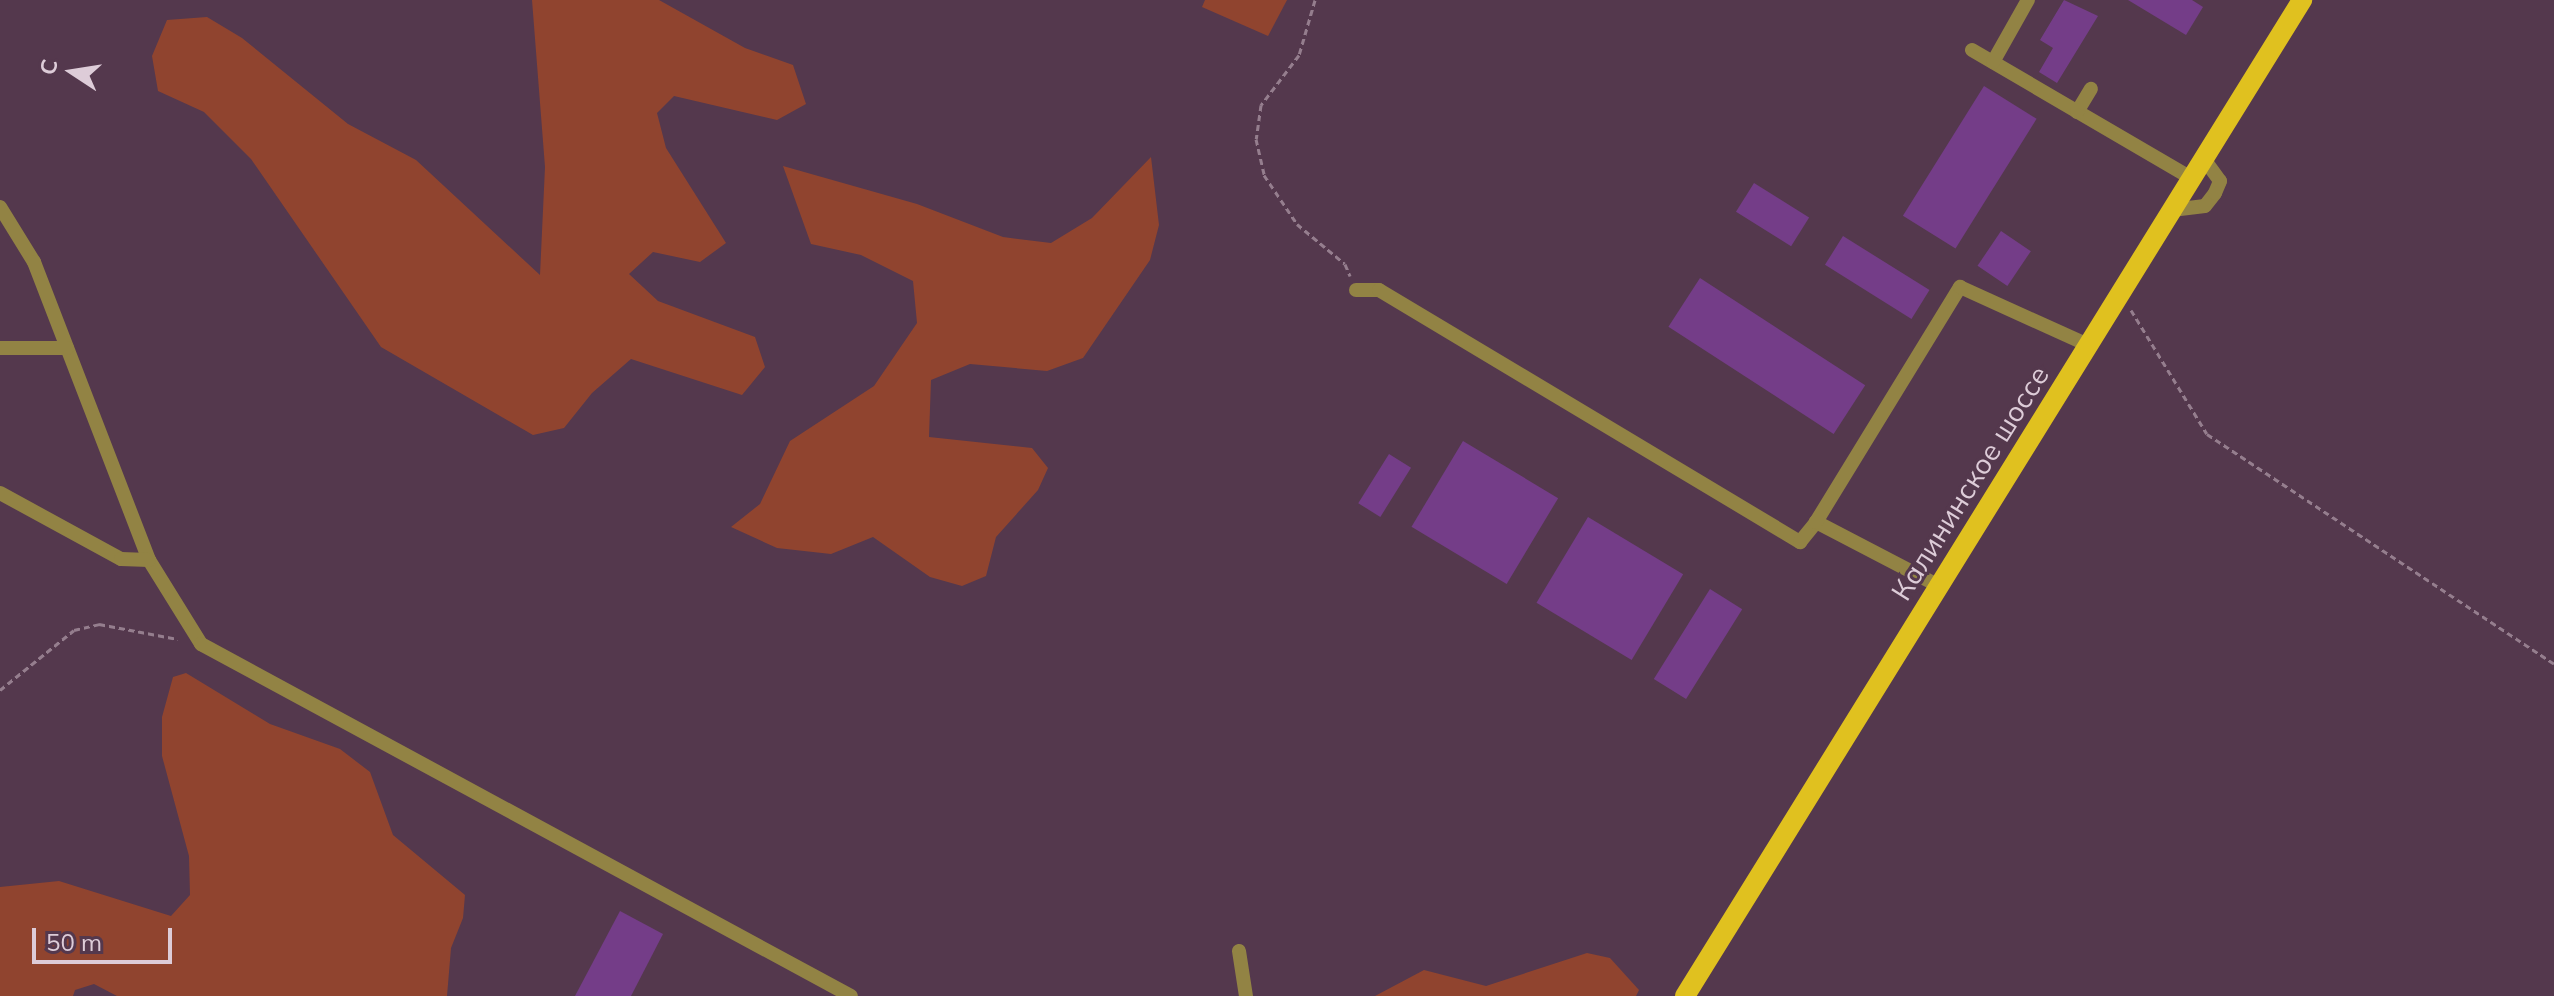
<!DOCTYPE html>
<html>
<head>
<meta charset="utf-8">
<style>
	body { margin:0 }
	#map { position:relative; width:2554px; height:996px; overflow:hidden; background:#54384d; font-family:Mulish,sans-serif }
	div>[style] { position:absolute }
	.green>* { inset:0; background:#90442f }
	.building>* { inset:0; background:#743d88; transform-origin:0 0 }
	.path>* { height:3px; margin-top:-1.5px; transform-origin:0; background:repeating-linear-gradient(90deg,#957e8e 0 6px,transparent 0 10px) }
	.minor>* { height:14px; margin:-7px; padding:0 7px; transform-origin:7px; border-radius:7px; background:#928344 }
	.major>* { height:20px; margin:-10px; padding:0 10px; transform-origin:10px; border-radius:10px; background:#e0c11f }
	span { translate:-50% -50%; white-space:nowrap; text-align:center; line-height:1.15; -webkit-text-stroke:6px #54384d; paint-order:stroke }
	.street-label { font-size:28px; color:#ddccd8 }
	.north { position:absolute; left:32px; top:32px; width:80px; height:80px; -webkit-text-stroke:6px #54384d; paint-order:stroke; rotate:282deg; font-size:22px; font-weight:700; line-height:32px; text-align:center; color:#ddccd8 }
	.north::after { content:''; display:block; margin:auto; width:28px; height:36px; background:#ddccd8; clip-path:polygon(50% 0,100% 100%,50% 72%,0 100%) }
	.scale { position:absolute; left:32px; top:928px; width:140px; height:36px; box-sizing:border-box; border:4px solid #ddccd8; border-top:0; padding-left:10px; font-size:24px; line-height:28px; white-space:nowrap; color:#ddccd8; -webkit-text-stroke:6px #54384d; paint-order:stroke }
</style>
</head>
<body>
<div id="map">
	<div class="green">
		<i style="clip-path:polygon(532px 0,659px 0,745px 48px,793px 65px,806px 104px,777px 120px,674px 96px,657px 113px,666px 148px,726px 243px,700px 262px,653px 252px,629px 274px,658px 301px,755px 337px,765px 367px,742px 395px,631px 359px,592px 393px,564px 428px,533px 435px,381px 347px,251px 159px,204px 112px,158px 91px,152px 56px,167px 20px,207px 17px,242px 38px,348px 124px,416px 160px,540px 275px,545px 167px)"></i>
		<i style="clip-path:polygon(1205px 0,1287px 0,1268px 36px,1202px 7px)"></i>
		<i style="clip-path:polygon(1151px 157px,1159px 225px,1150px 260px,1083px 358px,1047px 371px,970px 364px,931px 380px,929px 437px,1032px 448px,1048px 468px,1038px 490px,996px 537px,986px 576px,962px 586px,930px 577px,873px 537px,831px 554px,777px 548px,731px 527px,760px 504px,790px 441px,874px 386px,917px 323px,913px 281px,861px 255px,811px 244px,783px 166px,917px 204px,1003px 237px,1051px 243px,1092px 218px)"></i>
		<i style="clip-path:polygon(186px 673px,270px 724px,340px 749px,370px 772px,393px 835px,465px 895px,463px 918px,451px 948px,447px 996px,117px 996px,94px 984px,75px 990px,73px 996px,0 996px,0 887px,59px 881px,171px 916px,190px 895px,189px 856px,162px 756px,162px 717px,173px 677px)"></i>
		<i style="clip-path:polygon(1587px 953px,1610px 958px,1639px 990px,1636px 996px,1375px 996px,1424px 970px,1486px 986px)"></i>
	</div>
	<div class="building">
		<i style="clip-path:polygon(2064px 0,2098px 16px,2057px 83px,2039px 72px,2053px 48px,2040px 40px)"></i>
		<i style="clip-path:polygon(2128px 0,2192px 0,2203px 7px,2186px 35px)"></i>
		<i style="left:1984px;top:86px;width:62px;height:153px;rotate:32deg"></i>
		<i style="left:1754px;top:183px;width:65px;height:34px;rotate:32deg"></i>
		<i style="left:2001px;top:231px;width:36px;height:42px;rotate:34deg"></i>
		<i style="left:1843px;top:236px;width:102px;height:34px;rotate:32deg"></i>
		<i style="left:1700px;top:278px;width:197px;height:58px;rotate:33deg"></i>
		<i style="left:1463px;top:441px;width:111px;height:100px;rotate:31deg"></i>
		<i style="left:1389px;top:454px;width:26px;height:58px;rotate:32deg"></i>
		<i style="left:1588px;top:517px;width:111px;height:100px;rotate:31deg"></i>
		<i style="left:1710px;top:589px;width:38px;height:106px;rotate:32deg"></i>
		<i style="clip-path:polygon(620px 911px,663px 934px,631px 996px,575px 996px)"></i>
	</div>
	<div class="path">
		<i style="left:1315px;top:0;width:57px;rotate:106.2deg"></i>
		<i style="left:1299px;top:55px;width:63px;rotate:127.2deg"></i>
		<i style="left:1261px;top:105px;width:34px;rotate:98deg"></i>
		<i style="left:1256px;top:139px;width:37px;rotate:77deg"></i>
		<i style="left:1264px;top:175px;width:59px;rotate:56deg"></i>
		<i style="left:1297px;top:224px;width:62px;rotate:39.8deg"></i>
		<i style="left:1345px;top:264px;width:13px;rotate:67deg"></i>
		<i style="left:2131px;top:310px;width:145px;rotate:58.5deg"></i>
		<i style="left:2207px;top:434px;width:416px;rotate:33.5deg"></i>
		<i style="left:0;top:690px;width:95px;rotate:-39deg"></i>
		<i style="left:74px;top:630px;width:26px;rotate:-13deg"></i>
		<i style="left:99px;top:624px;width:80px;rotate:10.8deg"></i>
	</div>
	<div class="minor">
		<i style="left:1972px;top:50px;width:254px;rotate:30.3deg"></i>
		<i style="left:1993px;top:62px;width:71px;rotate:-60.6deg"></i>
		<i style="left:2077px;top:112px;width:27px;rotate:-59deg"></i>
		<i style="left:0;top:207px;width:65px;rotate:58.3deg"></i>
		<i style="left:34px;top:262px;width:319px;rotate:68.9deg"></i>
		<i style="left:149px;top:560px;width:99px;rotate:58.2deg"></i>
		<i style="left:201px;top:644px;width:739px;rotate:28.44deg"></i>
		<i style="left:2172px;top:210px;width:33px;rotate:-7deg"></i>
		<i style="left:2205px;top:206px;width:16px;rotate:-52deg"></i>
		<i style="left:2215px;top:193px;width:13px;rotate:-67deg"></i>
		<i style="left:2220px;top:181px;width:27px;rotate:-126deg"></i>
		<i style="left:1356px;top:290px;width:23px"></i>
		<i style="left:1379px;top:290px;width:491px;rotate:30.9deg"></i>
		<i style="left:1800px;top:542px;width:26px;rotate:-51deg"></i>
		<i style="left:0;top:348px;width:67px"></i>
		<i style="left:0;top:493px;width:138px;rotate:28.6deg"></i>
		<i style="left:121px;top:559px;width:28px;rotate:2deg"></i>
		<i style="left:1939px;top:586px;width:139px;rotate:-152.5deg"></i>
		<i style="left:1816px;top:522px;width:276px;rotate:-58.5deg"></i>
		<i style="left:1960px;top:287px;width:141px;rotate:24.4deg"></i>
		<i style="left:1239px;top:951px;width:46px;rotate:81.2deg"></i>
	</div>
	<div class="major">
		<i style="left:1685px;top:996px;width:1172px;rotate:-58.22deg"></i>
	</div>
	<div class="street-label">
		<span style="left:1970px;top:483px;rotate:-58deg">Калининское шоссе</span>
	</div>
	<div class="north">С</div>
	<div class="scale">50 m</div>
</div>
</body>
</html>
